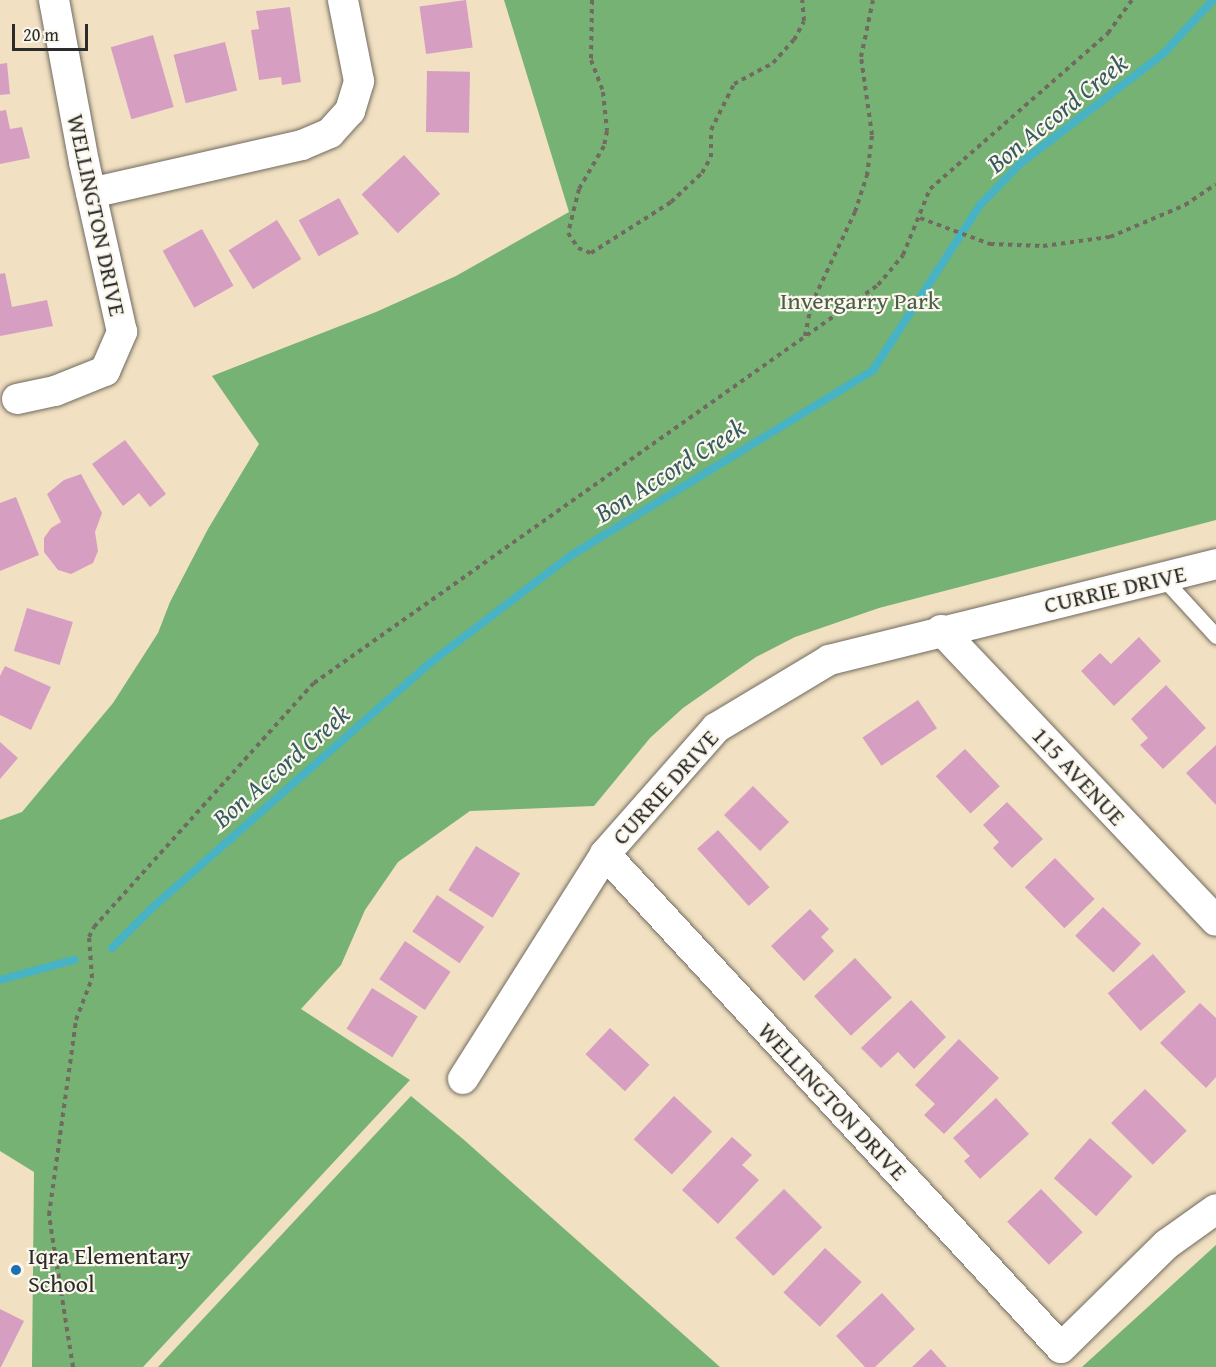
<!DOCTYPE html>
<html>
<head>
<meta charset="utf-8">
<style>
	body { margin:0 }
	#map { position:relative; width:1216px; height:1367px; overflow:hidden; background:#f1e0c1; font-family:"Gentium Book Plus",serif }
	div>[style] { position:absolute }
	.forest>* { inset:0; background:#75b273 }
	.stream>* { height:8px; margin:-4px; padding:0 4px; transform-origin:4px; border-radius:4px; background:#47b3c4 }
	.building>* { inset:0; background:#d69fc2; transform-origin:0 0 }
	.path>* { height:4px; margin-top:-2px; transform-origin:0; background:repeating-linear-gradient(90deg,#706a60 0 4.5px,transparent 0 9px) }
	.roads { filter:drop-shadow(0 0 2px #706a60) drop-shadow(0 0 2px #706a60) }
	.lane>* { height:15px; margin:-7.5px; padding:0 7.5px; transform-origin:7.5px; border-radius:7.5px; background:#fff }
	.street>* { height:30px; margin:-15px; padding:0 15px; transform-origin:15px; border-radius:15px; background:#fff }
	.dots>* { width:16px; height:16px; translate:-50% -50%; box-sizing:border-box; border:3px solid #fbf7ec; border-radius:50% }
	span { translate:-50% -50%; white-space:nowrap; text-align:center; line-height:1.15; -webkit-text-stroke:4.5px #fbf7ec; paint-order:stroke }
	.street-label { font-size:24px; color:#2b2b2b }
	.park-label { font-size:24px; color:#4a5d46 }
	.poi-label { font-size:24px; color:#2b2b2b }
	.left { translate:0 -50%; text-align:left }
	.water-label { font-size:26px; color:#355b61; font-style:italic }
	.scale { position:absolute; left:12px; top:24px; width:76px; height:27px; box-sizing:border-box; border:3px solid #2b2b2b; border-top:0; padding-left:8px; font-size:18px; line-height:21px; white-space:nowrap; color:#2b2b2b; -webkit-text-stroke:4px #fbf7ec; paint-order:stroke }
</style>
</head>
<body>
<div id="map">
	<div class="forest">
		<i style="clip-path:polygon(504px 0,1216px 0,1216px 520px,879px 608px,795px 637px,756px 657px,683px 708px,650px 738px,594px 806px,470px 811px,398px 862px,365px 910px,341px 965px,301px 1009px,410px 1080px,143px 1367px,32px 1367px,34px 1172px,0 1151px,0 820px,22px 812px,113px 703px,158px 633px,170px 602px,208px 529px,259px 444px,212px 376px,376px 312px,456px 276px,569px 212px)"></i>
		<i style="clip-path:polygon(411px 1096px,463px 1139px,720px 1367px,158px 1367px)"></i>
		<i style="clip-path:polygon(1216px 1245px,1216px 1367px,1082px 1367px)"></i>
	</div>
	<div class="stream">
		<i style="left:112px;top:948px;width:57px;rotate:-45deg"></i>
		<i style="left:152px;top:908px;width:371px;rotate:-41.4deg"></i>
		<i style="left:430px;top:663px;width:176px;rotate:-37.4deg"></i>
		<i style="left:570px;top:556px;width:356px;rotate:-31.5deg"></i>
		<i style="left:873px;top:370px;width:197px;rotate:-57deg"></i>
		<i style="left:980px;top:205px;width:59px;rotate:-45.7deg"></i>
		<i style="left:1021px;top:163px;width:179px;rotate:-37.5deg"></i>
		<i style="left:1163px;top:54px;width:74px;rotate:-47.2deg"></i>
		<i style="left:0;top:980px;width:77px;rotate:-15.1deg"></i>
	</div>
	<div class="building">
		<i style="left:466px;top:0;width:48px;height:47px;rotate:82deg"></i>
		<i style="clip-path:polygon(290px 7px,301px 82px,282px 85px,281px 77px,259px 80px,251px 30px,259px 29px,256px 11px)"></i>
		<i style="left:153px;top:35px;width:75px;height:44px;rotate:74deg"></i>
		<i style="left:225px;top:42px;width:50px;height:53px;rotate:76deg"></i>
		<i style="clip-path:polygon(7px 63px,10px 94px,0 95px,0 64px)"></i>
		<i style="left:427px;top:71px;width:43px;height:61px;rotate:1deg"></i>
		<i style="clip-path:polygon(6px 110px,10px 129px,22px 127px,30px 158px,0 164px,0 111px)"></i>
		<i style="left:404px;top:155px;width:53px;height:58px;rotate:47deg"></i>
		<i style="left:339px;top:198px;width:41px;height:46px;rotate:61deg"></i>
		<i style="left:277px;top:220px;width:46px;height:57px;rotate:58deg"></i>
		<i style="left:202px;top:229px;width:65px;height:45px;rotate:61deg"></i>
		<i style="clip-path:polygon(5px 273px,12px 307px,47px 300px,53px 326px,0 336px,0 274px)"></i>
		<i style="clip-path:polygon(125px 440px,166px 494px,150px 507px,139px 493px,123px 506px,92px 464px)"></i>
		<i style="clip-path:polygon(81px 474px,102px 513px,95px 532px,98px 551px,93px 563px,71px 574px,58px 570px,44px 552px,44px 538px,51px 528px,61px 522px,47px 494px,64px 480px)"></i>
		<i style="clip-path:polygon(16px 497px,39px 555px,0 571px,0 503px)"></i>
		<i style="left:27px;top:608px;width:48px;height:45px;rotate:17deg"></i>
		<i style="clip-path:polygon(1139px 637px,1161px 661px,1114px 706px,1081px 671px,1100px 653px,1111px 664px)"></i>
		<i style="clip-path:polygon(5px 666px,51px 687px,31px 730px,0 715px,0 676px)"></i>
		<i style="clip-path:polygon(1166px 685px,1206px 728px,1163px 769px,1140px 745px,1148px 738px,1131px 719px)"></i>
		<i style="left:918px;top:700px;width:34px;height:67px;rotate:56deg"></i>
		<i style="clip-path:polygon(0 742px,18px 758px,0 779px)"></i>
		<i style="clip-path:polygon(1216px 745px,1216px 805px,1186px 773px)"></i>
		<i style="left:965px;top:749px;width:51px;height:40px;rotate:47deg"></i>
		<i style="left:753px;top:786px;width:51px;height:41px;rotate:45deg"></i>
		<i style="clip-path:polygon(1007px 802px,1043px 839px,1012px 868px,993px 848px,999px 842px,983px 825px)"></i>
		<i style="left:718px;top:830px;width:77px;height:28px;rotate:48deg"></i>
		<i style="left:476px;top:846px;width:52px;height:52px;rotate:32deg"></i>
		<i style="left:1055px;top:858px;width:57px;height:42px;rotate:46deg"></i>
		<i style="left:437px;top:895px;width:57px;height:44px;rotate:34deg"></i>
		<i style="left:1103px;top:907px;width:53px;height:40px;rotate:44deg"></i>
		<i style="clip-path:polygon(810px 909px,829px 929px,821px 937px,834px 951px,804px 981px,771px 946px)"></i>
		<i style="left:405px;top:941px;width:55px;height:46px;rotate:34deg"></i>
		<i style="left:1153px;top:954px;width:50px;height:60px;rotate:49deg"></i>
		<i style="left:855px;top:958px;width:54px;height:56px;rotate:47deg"></i>
		<i style="left:372px;top:988px;width:54px;height:48px;rotate:32deg"></i>
		<i style="clip-path:polygon(911px 1000px,946px 1037px,914px 1069px,898px 1052px,881px 1068px,861px 1048px)"></i>
		<i style="clip-path:polygon(1200px 1003px,1216px 1018px,1216px 1077px,1206px 1088px,1160px 1043px)"></i>
		<i style="left:610px;top:1028px;width:54px;height:36px;rotate:43deg"></i>
		<i style="clip-path:polygon(959px 1039px,999px 1078px,944px 1134px,924px 1115px,935px 1104px,915px 1085px)"></i>
		<i style="left:1145px;top:1089px;width:59px;height:48px;rotate:45deg"></i>
		<i style="left:674px;top:1096px;width:52px;height:59px;rotate:43deg"></i>
		<i style="clip-path:polygon(996px 1098px,1029px 1134px,980px 1179px,964px 1161px,970px 1156px,953px 1138px)"></i>
		<i style="clip-path:polygon(732px 1137px,752px 1155px,742px 1165px,759px 1180px,718px 1224px,682px 1190px)"></i>
		<i style="left:1090px;top:1138px;width:57px;height:54px;rotate:42deg"></i>
		<i style="left:784px;top:1189px;width:54px;height:69px;rotate:45deg"></i>
		<i style="left:1041px;top:1189px;width:60px;height:47px;rotate:46deg"></i>
		<i style="left:825px;top:1248px;width:50px;height:61px;rotate:43deg"></i>
		<i style="clip-path:polygon(882px 1293px,915px 1329px,875px 1367px,865px 1367px,836px 1336px)"></i>
		<i style="clip-path:polygon(0 1309px,24px 1321px,1px 1367px,0 1367px)"></i>
		<i style="clip-path:polygon(931px 1349px,947px 1367px,912px 1367px)"></i>
	</div>
	<div class="path">
		<i style="left:592px;top:0;width:60px;rotate:91deg"></i>
		<i style="left:591px;top:60px;width:34px;rotate:69deg"></i>
		<i style="left:603px;top:92px;width:39px;rotate:84deg"></i>
		<i style="left:607px;top:131px;width:15px;rotate:101deg"></i>
		<i style="left:604px;top:146px;width:50px;rotate:120.2deg"></i>
		<i style="left:579px;top:189px;width:45px;rotate:104deg"></i>
		<i style="left:568px;top:233px;width:18px;rotate:56deg"></i>
		<i style="left:578px;top:248px;width:14px;rotate:21deg"></i>
		<i style="left:591px;top:253px;width:95px;rotate:-32.5deg"></i>
		<i style="left:671px;top:202px;width:42px;rotate:-43.1deg"></i>
		<i style="left:702px;top:173px;width:18px;rotate:-61deg"></i>
		<i style="left:711px;top:157px;width:27px;rotate:-90deg"></i>
		<i style="left:711px;top:130px;width:51px;rotate:-63.4deg"></i>
		<i style="left:734px;top:84px;width:44px;rotate:-28.3deg"></i>
		<i style="left:773px;top:63px;width:31px;rotate:-48deg"></i>
		<i style="left:794px;top:40px;width:21px;rotate:-62deg"></i>
		<i style="left:804px;top:21px;width:21px;rotate:-95deg"></i>
		<i style="left:920px;top:218px;width:75px;rotate:20.4deg"></i>
		<i style="left:990px;top:244px;width:53px;rotate:2.2deg"></i>
		<i style="left:1043px;top:246px;width:68px;rotate:-7.7deg"></i>
		<i style="left:1110px;top:237px;width:82px;rotate:-23.1deg"></i>
		<i style="left:1185px;top:205px;width:37px;rotate:-34deg"></i>
		<i style="left:805px;top:336px;width:32px;rotate:-79deg"></i>
		<i style="left:811px;top:305px;width:103px;rotate:-64.7deg"></i>
		<i style="left:855px;top:212px;width:38px;rotate:-72deg"></i>
		<i style="left:867px;top:176px;width:41px;rotate:-83deg"></i>
		<i style="left:872px;top:135px;width:79px;rotate:-98deg"></i>
		<i style="left:861px;top:57px;width:58px;rotate:-78.1deg"></i>
		<i style="left:73px;top:1367px;width:154px;rotate:-99deg"></i>
		<i style="left:49px;top:1215px;width:197px;rotate:-82.1deg"></i>
		<i style="left:76px;top:1020px;width:45px;rotate:-69.1deg"></i>
		<i style="left:92px;top:978px;width:41px;rotate:-94.2deg"></i>
		<i style="left:89px;top:937px;width:11px;rotate:-63deg"></i>
		<i style="left:94px;top:927px;width:329px;rotate:-48deg"></i>
		<i style="left:314px;top:683px;width:690px;rotate:-35.21deg"></i>
		<i style="left:878px;top:285px;width:39px;rotate:-50deg"></i>
		<i style="left:903px;top:255px;width:71px;rotate:-67.8deg"></i>
		<i style="left:930px;top:189px;width:237px;rotate:-41.2deg"></i>
		<i style="left:1108px;top:33px;width:41px;rotate:-54deg"></i>
	</div>
	<div class="roads">
		<div class="lane">
			<i style="left:1162px;top:577px;width:80px;rotate:47.5deg"></i>
		</div>
		<div class="street">
			<i style="left:91px;top:193px;width:216px;rotate:-12.8deg"></i>
			<i style="left:302px;top:145px;width:30px;rotate:-23deg"></i>
			<i style="left:330px;top:133px;width:30px;rotate:-48deg"></i>
			<i style="left:350px;top:111px;width:31px;rotate:-73deg"></i>
			<i style="left:359px;top:81px;width:83px;rotate:-101.2deg"></i>
			<i style="left:17px;top:399px;width:39px;rotate:-12deg"></i>
			<i style="left:55px;top:391px;width:54px;rotate:-21.8deg"></i>
			<i style="left:105px;top:371px;width:43px;rotate:-66.4deg"></i>
			<i style="left:122px;top:332px;width:174px;rotate:-102.6deg"></i>
			<i style="left:84px;top:162px;width:165px;rotate:-100.5deg"></i>
			<i style="left:941px;top:630px;width:400px;rotate:46.6deg"></i>
			<i style="left:605px;top:854px;width:672px;rotate:47.29deg"></i>
			<i style="left:1061px;top:1348px;width:148px;rotate:-44.5deg"></i>
			<i style="left:1167px;top:1244px;width:60px;rotate:-35.5deg"></i>
			<i style="left:463px;top:1079px;width:266px;rotate:-57.7deg"></i>
			<i style="left:605px;top:854px;width:168px;rotate:-48.6deg"></i>
			<i style="left:716px;top:728px;width:132px;rotate:-31deg"></i>
			<i style="left:829px;top:660px;width:399px;rotate:-13.9deg"></i>
		</div>
	</div>
	<div class="dots">
		<i style="left:16px;top:1270px;background:#1f6fb2"></i>
	</div>
	<div class="street-label">
		<span style="left:97px;top:215px;rotate:78deg">WELLINGTON DRIVE</span>
		<span style="left:1115px;top:589px;rotate:-13deg">CURRIE DRIVE</span>
		<span style="left:1079px;top:776px;rotate:47deg">115 AVENUE</span>
		<span style="left:665px;top:787px;rotate:-48deg">CURRIE DRIVE</span>
		<span style="left:833px;top:1101px;rotate:47deg">WELLINGTON DRIVE</span>
	</div>
	<div class="park-label">
		<span style="left:860px;top:301px">Invergarry Park</span>
	</div>
	<div class="poi-label">
		<span class="left" style="left:28px;top:1270px">Iqra Elementary<br>School</span>
	</div>
	<div class="water-label">
		<span style="left:1057px;top:113px;rotate:-39deg">Bon Accord Creek</span>
		<span style="left:670px;top:470px;rotate:-32deg">Bon Accord Creek</span>
		<span style="left:281px;top:766px;rotate:-41deg">Bon Accord Creek</span>
	</div>
	<div class="scale">20 m</div>
</div>
</body>
</html>
